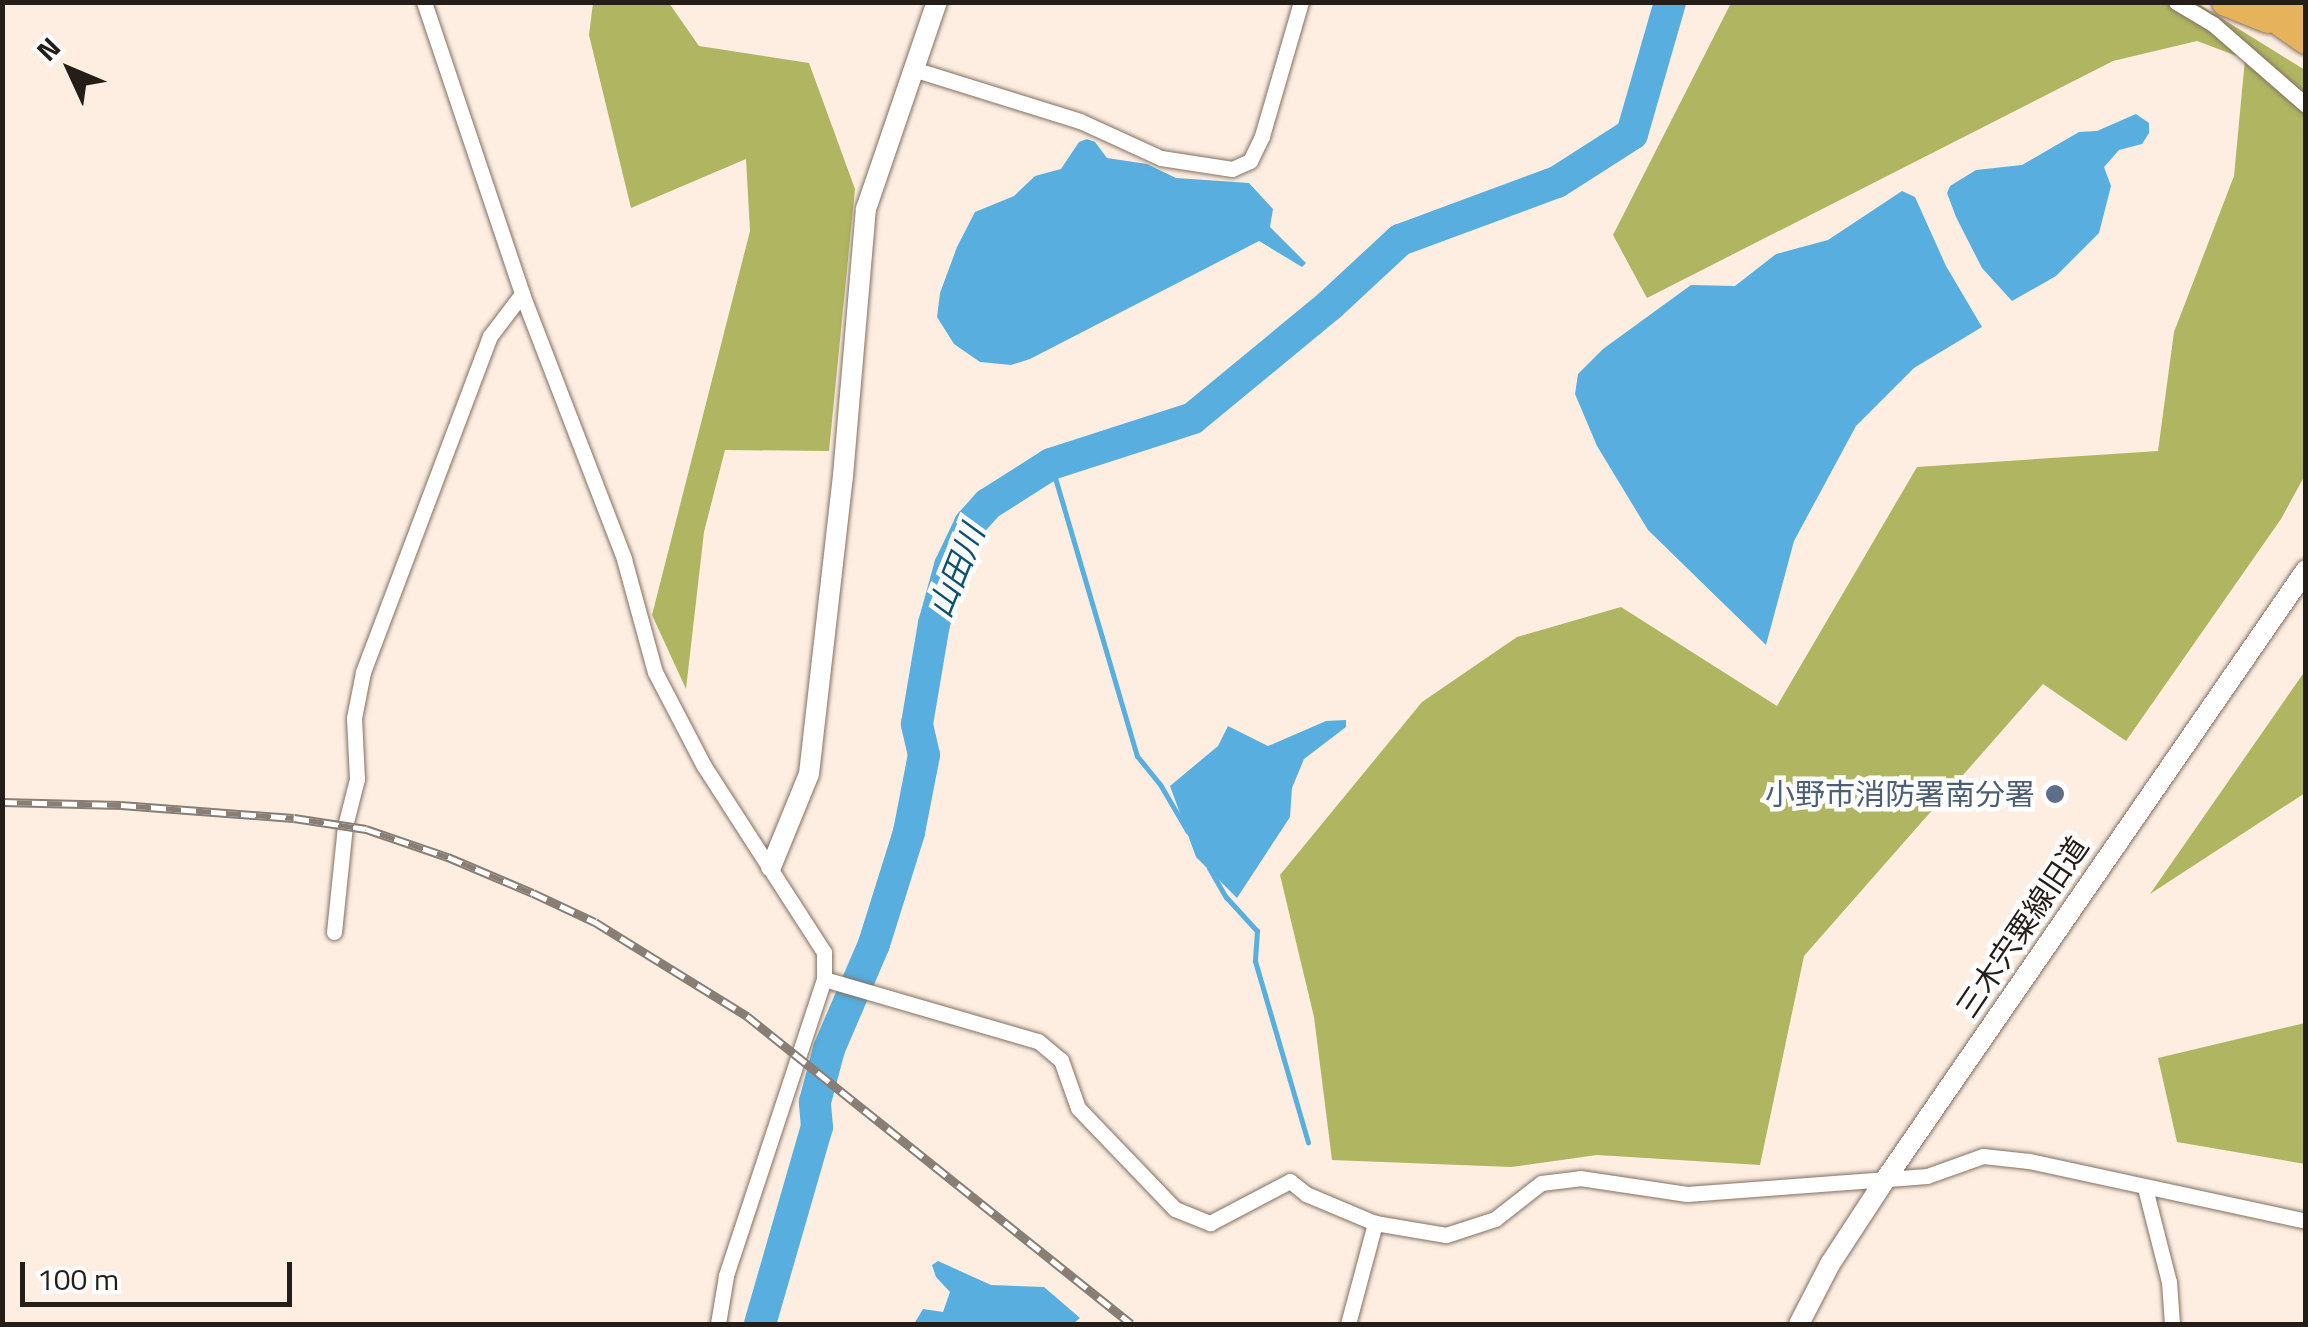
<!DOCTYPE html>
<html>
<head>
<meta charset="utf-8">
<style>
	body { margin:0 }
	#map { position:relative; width:2308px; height:1327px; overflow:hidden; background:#fdeee1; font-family:"Titillium Web","Noto Sans JP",sans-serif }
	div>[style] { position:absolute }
	.forest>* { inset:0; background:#afb560 }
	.water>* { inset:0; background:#57aedf }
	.stream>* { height:5px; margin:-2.5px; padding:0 2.5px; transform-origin:2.5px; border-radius:2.5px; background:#57aedf }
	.river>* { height:32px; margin:-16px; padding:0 16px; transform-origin:16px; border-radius:16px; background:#57aedf }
	.roads { filter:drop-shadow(0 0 2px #817163) drop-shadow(0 0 2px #817163) }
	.minor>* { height:15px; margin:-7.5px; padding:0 7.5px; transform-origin:7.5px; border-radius:7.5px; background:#fff }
	.tertiary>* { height:20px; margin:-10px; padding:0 10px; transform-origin:10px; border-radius:10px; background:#fff }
	.trunk>* { height:28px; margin:-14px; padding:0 14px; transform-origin:14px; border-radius:14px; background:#e6b35c }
	.rail>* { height:9px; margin-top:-4.5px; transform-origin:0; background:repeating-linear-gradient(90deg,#fff 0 15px,#887e75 0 30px); box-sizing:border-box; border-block:2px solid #887e75 }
	.dots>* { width:28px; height:28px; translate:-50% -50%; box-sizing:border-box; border:5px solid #fff; border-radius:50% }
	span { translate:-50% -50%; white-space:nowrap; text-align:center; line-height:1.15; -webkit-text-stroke:9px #fff; paint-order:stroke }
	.service-label { font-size:30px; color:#4e5e75 }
	.right { translate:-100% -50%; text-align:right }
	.street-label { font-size:30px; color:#241d18 }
	.water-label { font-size:32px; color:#0b5172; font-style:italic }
	.frame { position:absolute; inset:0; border:5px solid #241d18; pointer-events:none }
	.north { position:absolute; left:20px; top:20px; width:100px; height:100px; -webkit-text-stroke:8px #fff; paint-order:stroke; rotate:314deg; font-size:28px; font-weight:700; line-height:40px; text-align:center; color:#241d18 }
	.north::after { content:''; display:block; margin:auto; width:35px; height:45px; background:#241d18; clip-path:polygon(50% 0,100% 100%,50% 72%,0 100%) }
	.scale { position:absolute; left:20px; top:1262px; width:272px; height:45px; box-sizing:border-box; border:5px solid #241d18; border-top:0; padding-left:12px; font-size:30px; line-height:35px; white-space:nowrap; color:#241d18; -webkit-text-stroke:8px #fff; paint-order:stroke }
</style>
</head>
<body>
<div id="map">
	<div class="forest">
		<i style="clip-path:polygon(593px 3px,669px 3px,699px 46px,809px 63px,855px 189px,829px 451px,725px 450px,704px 532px,686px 689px,652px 615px,750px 231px,746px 159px,631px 208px,589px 35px)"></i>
		<i style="clip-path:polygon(1731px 3px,2197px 3px,2305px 70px,2305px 475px,2281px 519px,2126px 741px,2043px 684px,1804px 956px,1760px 1165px,1597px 1155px,1511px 1167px,1332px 1160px,1314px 1017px,1280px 875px,1422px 702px,1517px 637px,1621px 607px,1777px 706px,1917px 467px,2158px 451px,2174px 332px,2234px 176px,2245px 59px,2197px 41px,2113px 61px,1647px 298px,1613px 235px)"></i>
		<i style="clip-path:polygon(2305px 671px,2305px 793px,2150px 894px)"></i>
		<i style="clip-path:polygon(2305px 1023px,2305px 1164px,2177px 1142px,2158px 1058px)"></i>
	</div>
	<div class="water">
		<i style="clip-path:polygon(2136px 114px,2149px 123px,2149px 133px,2142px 144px,2119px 150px,2104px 167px,2111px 186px,2099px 233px,2056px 276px,2012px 301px,1982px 268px,1956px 217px,1947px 193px,1950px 186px,1976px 170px,2022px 165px,2079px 132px,2097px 131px)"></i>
		<i style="clip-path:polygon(1087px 139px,1095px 142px,1107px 158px,1147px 164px,1176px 178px,1249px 183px,1273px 209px,1270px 227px,1306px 263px,1302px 267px,1259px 241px,1030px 359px,1011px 365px,980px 362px,954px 344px,937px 317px,940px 293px,957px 247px,975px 212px,1014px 196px,1035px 176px,1061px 169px,1079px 142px)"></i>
		<i style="clip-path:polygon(1902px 191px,1915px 197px,1946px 266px,1982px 327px,1914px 368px,1856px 426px,1794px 541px,1766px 645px,1648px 530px,1597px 446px,1575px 394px,1578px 374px,1603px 349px,1691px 285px,1735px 286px,1776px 254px,1828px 240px)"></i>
		<i style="clip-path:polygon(1346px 720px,1346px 727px,1304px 759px,1292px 788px,1290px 817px,1237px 898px,1196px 857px,1170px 786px,1218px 746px,1228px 726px,1268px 746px,1326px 721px)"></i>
		<i style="clip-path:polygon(938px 1261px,991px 1285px,1044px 1287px,1080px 1318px,1073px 1324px,914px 1324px,923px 1309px,943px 1312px,950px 1292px,936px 1277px,932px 1265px)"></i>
	</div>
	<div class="stream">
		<i style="left:1051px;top:464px;width:304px;rotate:73.6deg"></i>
		<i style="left:1137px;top:756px;width:38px;rotate:51deg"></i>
		<i style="left:1161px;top:786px;width:53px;rotate:59.6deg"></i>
		<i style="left:1209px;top:868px;width:34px;rotate:60deg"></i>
		<i style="left:1226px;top:897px;width:46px;rotate:47.6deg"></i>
		<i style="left:1257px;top:931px;width:30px;rotate:94deg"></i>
		<i style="left:1255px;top:961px;width:189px;rotate:73.7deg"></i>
	</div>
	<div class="river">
		<i style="left:760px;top:1324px;width:205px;rotate:-73.9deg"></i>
		<i style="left:817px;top:1127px;width:25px;rotate:-95deg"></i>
		<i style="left:815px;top:1102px;width:55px;rotate:-75.2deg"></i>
		<i style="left:829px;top:1049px;width:114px;rotate:-66.8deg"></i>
		<i style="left:874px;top:944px;width:117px;rotate:-72.6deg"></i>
		<i style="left:909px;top:832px;width:78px;rotate:-79deg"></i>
		<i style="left:924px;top:755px;width:32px;rotate:-103deg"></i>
		<i style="left:917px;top:724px;width:101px;rotate:-80.4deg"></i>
		<i style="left:934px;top:624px;width:60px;rotate:-74.6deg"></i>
		<i style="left:950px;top:566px;width:47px;rotate:-64.5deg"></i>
		<i style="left:970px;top:524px;width:27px;rotate:-48deg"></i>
		<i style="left:988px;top:504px;width:75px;rotate:-32.4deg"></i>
		<i style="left:1051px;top:464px;width:149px;rotate:-17.9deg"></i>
		<i style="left:1193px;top:418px;width:178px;rotate:-39.5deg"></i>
		<i style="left:1330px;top:305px;width:96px;rotate:-42.9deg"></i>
		<i style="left:1400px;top:240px;width:167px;rotate:-20.3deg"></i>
		<i style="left:1557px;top:182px;width:89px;rotate:-32.6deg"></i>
		<i style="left:1632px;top:134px;width:137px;rotate:-73.9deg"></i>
	</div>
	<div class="roads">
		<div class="minor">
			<i style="left:424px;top:2px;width:308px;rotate:71.4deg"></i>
			<i style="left:522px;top:294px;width:284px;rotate:68.9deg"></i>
			<i style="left:624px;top:559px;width:117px;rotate:74.7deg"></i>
			<i style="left:655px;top:672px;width:106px;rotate:62.5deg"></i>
			<i style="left:704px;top:766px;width:221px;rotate:57.2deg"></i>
			<i style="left:824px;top:952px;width:27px;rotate:90deg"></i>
			<i style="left:824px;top:979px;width:313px;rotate:108.3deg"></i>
			<i style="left:726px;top:1276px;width:49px;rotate:99.5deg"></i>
			<i style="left:2176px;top:2px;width:43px;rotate:30.7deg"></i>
			<i style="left:2213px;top:24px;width:123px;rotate:41.1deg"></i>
			<i style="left:913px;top:69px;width:175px;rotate:17.3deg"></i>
			<i style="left:1080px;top:121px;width:89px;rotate:24.6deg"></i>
			<i style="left:1161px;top:158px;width:72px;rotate:8.8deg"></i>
			<i style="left:1232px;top:169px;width:20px;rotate:-24deg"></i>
			<i style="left:1250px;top:161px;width:28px;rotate:-64deg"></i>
			<i style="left:1262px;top:136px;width:140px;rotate:-73.8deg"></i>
			<i style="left:334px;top:932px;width:107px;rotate:-84.1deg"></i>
			<i style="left:345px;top:826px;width:49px;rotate:-75.7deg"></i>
			<i style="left:357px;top:779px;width:61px;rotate:-92.8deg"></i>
			<i style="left:354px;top:718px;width:47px;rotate:-78.9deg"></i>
			<i style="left:363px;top:672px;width:359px;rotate:-69.3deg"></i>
			<i style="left:490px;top:336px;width:53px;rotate:-52.7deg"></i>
			<i style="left:824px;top:979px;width:223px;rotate:16.2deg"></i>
			<i style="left:1038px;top:1041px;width:30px;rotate:40deg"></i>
			<i style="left:1061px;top:1060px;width:51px;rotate:70.5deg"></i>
			<i style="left:1078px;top:1108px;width:140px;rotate:46.2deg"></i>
			<i style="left:1175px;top:1209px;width:38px;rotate:22deg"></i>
			<i style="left:1210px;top:1223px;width:90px;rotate:-27.7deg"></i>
			<i style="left:1290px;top:1181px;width:21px;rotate:39deg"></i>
			<i style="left:1306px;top:1194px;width:75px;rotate:22.8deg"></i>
			<i style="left:1375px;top:1223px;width:72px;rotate:9.6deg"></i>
			<i style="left:1446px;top:1235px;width:52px;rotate:-18.1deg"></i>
			<i style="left:1495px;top:1219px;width:58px;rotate:-38deg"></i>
			<i style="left:1541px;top:1183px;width:39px;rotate:-7deg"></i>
			<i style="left:1580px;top:1178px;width:108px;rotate:8.5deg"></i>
			<i style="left:1687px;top:1194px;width:241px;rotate:-4.3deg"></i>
			<i style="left:1927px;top:1176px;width:59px;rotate:-19.7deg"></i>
			<i style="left:1983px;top:1156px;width:46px;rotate:6.2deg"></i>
			<i style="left:2029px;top:1161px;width:283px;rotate:12.2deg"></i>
			<i style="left:2145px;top:1188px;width:97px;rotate:75.7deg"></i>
			<i style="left:2169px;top:1282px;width:42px;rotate:85.9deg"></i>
			<i style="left:1348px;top:1324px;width:105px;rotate:-75deg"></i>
		</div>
		<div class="tertiary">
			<i style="left:771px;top:867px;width:100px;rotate:-67.8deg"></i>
			<i style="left:809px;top:774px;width:300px;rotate:-83.5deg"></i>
			<i style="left:843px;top:476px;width:268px;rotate:-85.1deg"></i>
			<i style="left:866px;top:209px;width:219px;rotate:-71.1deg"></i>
			<i style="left:1799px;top:1324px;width:68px;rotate:-62.7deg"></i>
			<i style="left:1830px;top:1264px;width:100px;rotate:-56.8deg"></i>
			<i style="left:1885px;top:1180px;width:741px;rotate:-55.39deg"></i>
		</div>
		<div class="trunk">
			<i style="left:2226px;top:2px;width:45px;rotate:22deg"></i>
			<i style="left:2252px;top:2px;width:66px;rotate:35.1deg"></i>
			<i style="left:2291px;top:2px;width:19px;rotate:36deg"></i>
		</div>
	</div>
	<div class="rail">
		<i style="left:2px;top:802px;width:119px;rotate:1.4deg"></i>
		<i style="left:121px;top:805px;width:173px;rotate:4.3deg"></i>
		<i style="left:294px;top:818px;width:73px;rotate:8.7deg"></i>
		<i style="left:366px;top:829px;width:87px;rotate:18.9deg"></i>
		<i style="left:448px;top:857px;width:92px;rotate:23deg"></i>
		<i style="left:533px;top:893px;width:68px;rotate:25.1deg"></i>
		<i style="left:595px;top:922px;width:179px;rotate:31.7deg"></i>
		<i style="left:747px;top:1016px;width:492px;rotate:38.7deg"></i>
	</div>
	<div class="dots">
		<i style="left:2055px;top:794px;background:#5c6f8a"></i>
	</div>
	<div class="service-label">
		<span class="right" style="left:2035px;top:794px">小野市消防署南分署</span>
	</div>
	<div class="street-label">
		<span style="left:2022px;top:927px;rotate:-56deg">三木宍粟線旧道</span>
	</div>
	<div class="water-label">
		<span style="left:956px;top:571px;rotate:-68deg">山田川</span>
	</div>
	<div class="frame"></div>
	<div class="north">N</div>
	<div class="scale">100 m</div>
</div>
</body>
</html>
